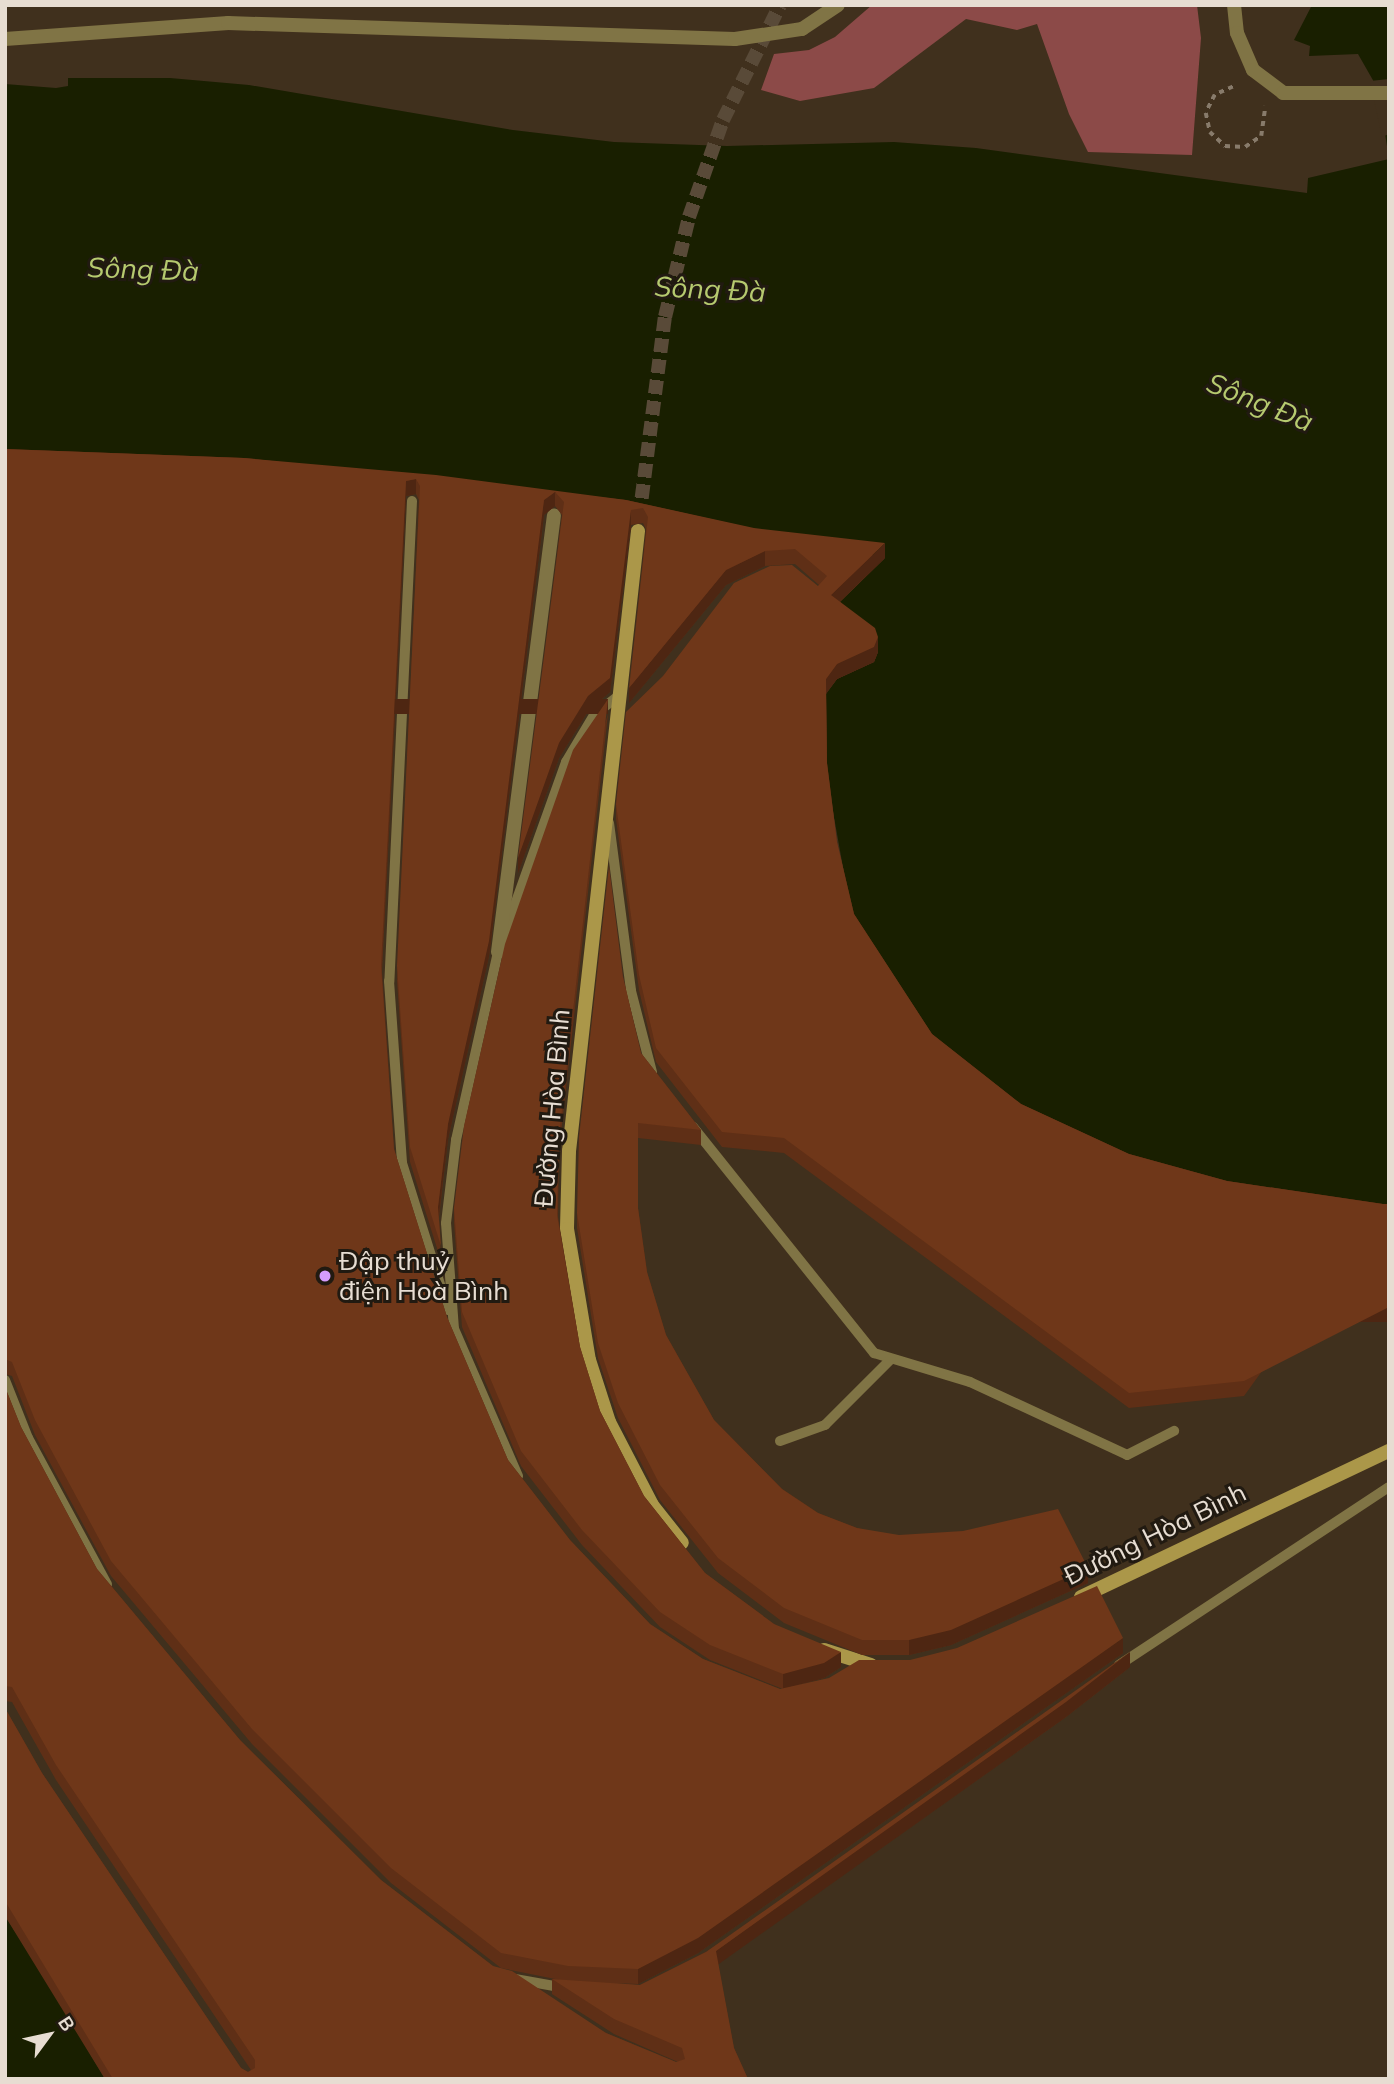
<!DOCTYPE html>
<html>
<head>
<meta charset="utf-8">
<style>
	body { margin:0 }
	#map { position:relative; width:1394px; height:2084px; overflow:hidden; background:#40301d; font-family:Mulish,sans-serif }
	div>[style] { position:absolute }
	.forest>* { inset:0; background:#8c4a48 }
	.water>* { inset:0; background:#191f00 }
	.pier>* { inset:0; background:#40301d }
	.secondary-tunnel>* { height:14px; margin-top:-7px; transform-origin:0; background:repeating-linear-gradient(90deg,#594a38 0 14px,transparent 0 21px) }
	.path>* { height:3.5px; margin-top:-1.75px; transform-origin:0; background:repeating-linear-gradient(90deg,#887b6b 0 5px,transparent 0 10px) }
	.lane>* { height:10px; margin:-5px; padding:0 5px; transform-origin:5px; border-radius:5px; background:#807445 }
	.street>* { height:14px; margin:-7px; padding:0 7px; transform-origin:7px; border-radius:7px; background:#807445 }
	.secondary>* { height:14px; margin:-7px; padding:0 7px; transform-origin:7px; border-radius:7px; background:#ab9749 }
	.wall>* { inset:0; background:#5f2f16 }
	.shaded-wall>* { inset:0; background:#4e2612; transform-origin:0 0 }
	.building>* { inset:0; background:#6f3719 }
	.dots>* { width:19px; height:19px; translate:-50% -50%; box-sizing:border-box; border:4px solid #211a11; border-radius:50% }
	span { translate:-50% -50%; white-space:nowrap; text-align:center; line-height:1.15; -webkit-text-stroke:6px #211a11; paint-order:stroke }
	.street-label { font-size:26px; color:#e7ddd2 }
	.poi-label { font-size:26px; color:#e7ddd2 }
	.left { translate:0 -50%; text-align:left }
	.water-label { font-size:28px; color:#b6ca6f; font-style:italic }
	.frame { position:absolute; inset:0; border:7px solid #e7ddd2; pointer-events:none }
	.north { position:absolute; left:14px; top:2000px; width:70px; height:70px; -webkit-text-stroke:5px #211a11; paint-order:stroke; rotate:57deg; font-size:19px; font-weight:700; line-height:28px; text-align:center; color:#e7ddd2 }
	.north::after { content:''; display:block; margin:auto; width:24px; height:32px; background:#e7ddd2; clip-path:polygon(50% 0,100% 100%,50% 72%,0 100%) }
</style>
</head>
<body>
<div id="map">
	<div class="forest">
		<i style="clip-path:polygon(872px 5px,1197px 5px,1201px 38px,1192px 155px,1088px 152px,1069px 114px,1037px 24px,1017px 30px,966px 19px,874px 88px,800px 101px,761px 90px,774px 54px,809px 50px,835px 37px)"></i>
	</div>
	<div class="water">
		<i style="clip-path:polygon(1312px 5px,1389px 5px,1389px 159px,1378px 89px,1358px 54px,1309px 56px,1310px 46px,1294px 40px)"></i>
		<i style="clip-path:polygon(68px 78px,170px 78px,249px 85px,513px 130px,614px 142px,727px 146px,894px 142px,976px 148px,1307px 193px,1308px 178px,1389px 159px,1389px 1219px,1227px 1196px,1021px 1119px,932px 1049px,854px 929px,827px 778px,826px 694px,837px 679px,874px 662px,878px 652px,831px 610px,884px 559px,531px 502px,5px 462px,5px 84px,56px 88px,68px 86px)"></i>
		<i style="clip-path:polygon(5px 1916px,47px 1981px,105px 2079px,5px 2079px)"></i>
	</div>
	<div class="pier">
		<i style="clip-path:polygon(1389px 79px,1389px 134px,1382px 137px,1370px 81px)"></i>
	</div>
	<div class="secondary-tunnel">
		<i style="left:639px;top:519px;width:204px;rotate:-82.7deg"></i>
		<i style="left:665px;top:317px;width:103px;rotate:-76.5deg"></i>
		<i style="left:689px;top:217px;width:103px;rotate:-70.7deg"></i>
		<i style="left:723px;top:120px;width:128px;rotate:-63.6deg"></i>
	</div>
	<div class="path">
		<i style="left:1233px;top:87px;width:20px;rotate:156deg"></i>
		<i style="left:1215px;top:95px;width:20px;rotate:117deg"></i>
		<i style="left:1206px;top:113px;width:19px;rotate:78deg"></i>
		<i style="left:1210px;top:132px;width:21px;rotate:43deg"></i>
		<i style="left:1225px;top:146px;width:20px;rotate:3deg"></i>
		<i style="left:1245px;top:147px;width:19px;rotate:-35deg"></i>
		<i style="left:1261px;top:136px;width:30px;rotate:-82deg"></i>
	</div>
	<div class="lane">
		<i style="left:412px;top:501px;width:481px;rotate:92.7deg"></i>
		<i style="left:389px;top:981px;width:182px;rotate:85.9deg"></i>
		<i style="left:402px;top:1163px;width:154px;rotate:72.6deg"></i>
		<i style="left:609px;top:823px;width:169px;rotate:82.5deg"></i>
		<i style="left:631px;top:991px;width:84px;rotate:75.5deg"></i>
		<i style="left:693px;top:1127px;width:290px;rotate:51.3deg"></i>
		<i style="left:874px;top:1353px;width:100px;rotate:16.8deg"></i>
		<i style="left:970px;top:1382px;width:173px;rotate:24.9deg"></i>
		<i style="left:1127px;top:1455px;width:53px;rotate:-27.1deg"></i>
		<i style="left:5px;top:1380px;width:62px;rotate:68.4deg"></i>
		<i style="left:28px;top:1438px;width:166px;rotate:61.6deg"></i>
		<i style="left:780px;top:1441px;width:48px;rotate:-19.6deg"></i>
		<i style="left:825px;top:1425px;width:93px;rotate:-45deg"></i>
		<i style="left:518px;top:1476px;width:160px;rotate:-113.5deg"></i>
		<i style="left:454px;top:1329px;width:106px;rotate:-94.3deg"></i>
		<i style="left:446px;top:1223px;width:84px;rotate:-83.1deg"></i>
		<i style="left:456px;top:1140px;width:193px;rotate:-77.4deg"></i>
		<i style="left:498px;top:952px;width:202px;rotate:-70.3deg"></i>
		<i style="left:566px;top:762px;width:55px;rotate:-59.2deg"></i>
		<i style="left:594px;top:715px;width:33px;rotate:-38deg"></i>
		<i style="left:1119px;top:1665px;width:323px;rotate:-33.4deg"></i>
		<i style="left:515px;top:1979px;width:51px;rotate:10.2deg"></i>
	</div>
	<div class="street">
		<i style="left:1234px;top:5px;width:28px;rotate:84deg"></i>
		<i style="left:1237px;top:33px;width:40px;rotate:66.6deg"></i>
		<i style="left:1253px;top:70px;width:38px;rotate:37deg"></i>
		<i style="left:1283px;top:93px;width:106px"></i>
		<i style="left:5px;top:39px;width:224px;rotate:-4.1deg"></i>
		<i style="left:228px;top:23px;width:507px;rotate:1.81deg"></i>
		<i style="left:735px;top:39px;width:68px;rotate:-8.5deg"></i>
		<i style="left:802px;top:29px;width:43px;rotate:-33.7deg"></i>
		<i style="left:498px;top:952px;width:440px;rotate:-82.7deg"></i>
	</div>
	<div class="secondary">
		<i style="left:638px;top:531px;width:624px;rotate:96.35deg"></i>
		<i style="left:569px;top:1151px;width:78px;rotate:91.5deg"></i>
		<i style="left:567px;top:1229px;width:133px;rotate:80.5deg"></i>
		<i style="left:589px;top:1360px;width:65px;rotate:72.1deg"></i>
		<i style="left:609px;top:1422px;width:93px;rotate:62.6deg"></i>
		<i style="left:652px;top:1505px;width:48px;rotate:51.7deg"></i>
		<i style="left:1081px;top:1597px;width:341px;rotate:-25.4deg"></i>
		<i style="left:824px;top:1650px;width:49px;rotate:17.7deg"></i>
	</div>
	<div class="wall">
		<i style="clip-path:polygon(5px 449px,244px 458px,626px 500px,885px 558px,840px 602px,878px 652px,874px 662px,837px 679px,826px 693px,827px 763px,837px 842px,854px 914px,932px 1034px,1021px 1104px,1129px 1154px,1227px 1181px,1383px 1204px,1244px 1396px,1129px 1408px,784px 1153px,722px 1147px,656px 1062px,639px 990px,616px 819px,616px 804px,819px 585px,795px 564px,765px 566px,726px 585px,629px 703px,646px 529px,643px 523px,631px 525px,610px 692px,588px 711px,559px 758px,518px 873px,562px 515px,555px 506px,544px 515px,489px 956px,448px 1139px,439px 1217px,441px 1261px,410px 1162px,397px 981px,419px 500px,416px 494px,406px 496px,382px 972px,394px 1149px,447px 1317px,508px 1460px,570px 1540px,650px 1624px,703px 1659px,780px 1689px,783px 1689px,710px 1660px,660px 1627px,582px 1545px,521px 1466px,462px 1327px,454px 1223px,454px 1208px,608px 714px,559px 1151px,558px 1217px,580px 1347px,600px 1411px,644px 1496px,705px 1573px,774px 1624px,841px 1667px,824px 1678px,787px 1688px,910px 1660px,1123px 1653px,698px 1953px,638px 1984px,611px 1983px,640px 1985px,706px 1952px,1130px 1667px,1066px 1717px,718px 1964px,734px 2048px,748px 2079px,105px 2079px,5px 1916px,5px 1708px,42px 1773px,241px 2068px,248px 2072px,251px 2070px,56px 1780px,12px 1702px,5px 1701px,5px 1387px,21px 1427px,97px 1569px,240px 1740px,381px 1880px,493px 1966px,606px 2033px,676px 2062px,678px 2062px,614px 2034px,552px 1994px,552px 1979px,560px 1980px,501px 1968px,391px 1883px,252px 1744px,111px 1576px,35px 1435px,12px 1376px,5px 1374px)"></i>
		<i style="clip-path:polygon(623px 977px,641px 1053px,701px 1130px,701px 1145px,638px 1138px,638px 1208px,647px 1272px,666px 1335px,714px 1420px,782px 1489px,818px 1513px,857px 1528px,1088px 1583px,951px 1645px,909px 1655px,862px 1655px,784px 1623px,718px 1573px,660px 1500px,618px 1418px,598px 1358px,577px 1228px,577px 1213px)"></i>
	</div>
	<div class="shaded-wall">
		<i style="clip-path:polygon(416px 479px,416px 494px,406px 496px,381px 981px,406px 481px)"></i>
		<i style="clip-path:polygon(555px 492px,555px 506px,544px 515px,489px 956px,448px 1139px,438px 1222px,438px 1207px,448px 1124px,544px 500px)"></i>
		<i style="clip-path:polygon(631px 510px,631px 525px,610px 692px,588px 711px,559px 758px,518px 873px,518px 858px)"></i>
		<i style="clip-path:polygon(885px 543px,885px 558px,831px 610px,831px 595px)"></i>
		<i style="clip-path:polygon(765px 551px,765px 566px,726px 585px,629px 703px,629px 688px,726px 570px)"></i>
		<i style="clip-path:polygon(878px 637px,878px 652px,874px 662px,837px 679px,826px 694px,826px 679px,837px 664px)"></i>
		<i style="left:608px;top:699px;width:15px;height:440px;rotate:90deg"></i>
		<i style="left:1389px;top:1307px;width:15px;height:163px;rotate:90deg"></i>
		<i style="clip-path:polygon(1088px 1568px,1088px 1583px,951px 1645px,909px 1655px,909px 1640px)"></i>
		<i style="clip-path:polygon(1123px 1638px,1123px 1653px,698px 1953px,638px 1984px,638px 1969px)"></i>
		<i style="clip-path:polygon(841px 1652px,841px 1667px,824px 1678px,783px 1689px,783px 1674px)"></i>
		<i style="clip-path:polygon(1130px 1652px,1130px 1667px,1066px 1717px,716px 1966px,716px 1951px)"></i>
	</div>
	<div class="building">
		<i style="clip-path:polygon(5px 449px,244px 458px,436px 475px,626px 500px,754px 528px,885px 543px,831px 595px,875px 628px,878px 637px,874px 647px,837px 664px,826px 679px,827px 763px,837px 842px,854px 914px,932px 1034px,1021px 1104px,1129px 1154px,1227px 1181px,1383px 1204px,1389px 1204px,1389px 1307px,1244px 1381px,1129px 1393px,784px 1138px,722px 1132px,656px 1048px,639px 975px,616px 804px,626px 712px,663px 676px,734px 583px,770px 566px,792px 565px,818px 586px,827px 576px,795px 549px,765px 551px,726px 570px,629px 688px,648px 517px,643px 508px,631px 510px,610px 678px,588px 696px,559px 743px,518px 858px,564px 502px,555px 492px,544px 500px,489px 941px,448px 1124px,438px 1207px,441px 1246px,410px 1147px,397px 966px,420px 486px,416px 479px,406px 481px,381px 966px,394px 1149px,447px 1317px,508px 1460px,570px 1540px,650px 1624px,703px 1659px,780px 1689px,829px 1678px,859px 1660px,910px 1660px,957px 1648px,1097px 1586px,1123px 1638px,698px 1938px,638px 1969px,568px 1966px,501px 1953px,391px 1868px,252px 1729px,111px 1561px,35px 1420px,12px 1362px,5px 1359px)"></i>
		<i style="clip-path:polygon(608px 699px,559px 1136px,557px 1215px,580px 1347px,600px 1411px,644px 1496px,705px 1573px,774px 1624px,841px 1652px,824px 1663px,783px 1674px,710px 1645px,660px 1612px,582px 1530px,521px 1451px,462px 1312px,454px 1208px,464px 1126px,505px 944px,573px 750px)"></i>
		<i style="clip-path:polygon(609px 866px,623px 977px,641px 1053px,701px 1130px,638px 1123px,638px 1208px,647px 1272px,666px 1335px,714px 1420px,782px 1489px,818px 1513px,857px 1528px,899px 1535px,963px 1531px,1058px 1509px,1088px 1568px,951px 1630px,909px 1640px,862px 1640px,784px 1608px,718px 1558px,660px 1485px,618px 1403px,598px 1343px,577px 1213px,579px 1137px)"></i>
		<i style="clip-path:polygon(5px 1387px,21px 1427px,97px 1569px,240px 1740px,381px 1880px,493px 1966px,512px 1971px,606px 2033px,676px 2062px,685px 2059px,682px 2048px,614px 2019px,552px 1979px,640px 1985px,706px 1952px,1130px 1652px,1066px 1702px,716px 1951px,734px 2048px,748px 2079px,113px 2079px,5px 1901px,5px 1708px,42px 1773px,241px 2068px,248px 2072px,255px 2068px,255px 2060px,56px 1765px,12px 1687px,5px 1686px)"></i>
	</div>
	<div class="dots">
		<i style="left:325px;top:1276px;background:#d49cfc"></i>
	</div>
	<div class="street-label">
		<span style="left:552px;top:1108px;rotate:-85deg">Đường Hòa Bình</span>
		<span style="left:1155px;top:1534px;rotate:-26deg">Đường Hòa Bình</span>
	</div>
	<div class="poi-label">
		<span class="left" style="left:339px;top:1276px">Đập thuỷ<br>điện Hoà Bình</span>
	</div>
	<div class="water-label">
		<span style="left:143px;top:269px;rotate:2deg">Sông Đà</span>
		<span style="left:710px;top:289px;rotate:3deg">Sông Đà</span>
		<span style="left:1260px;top:402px;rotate:22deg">Sông Đà</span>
	</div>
	<div class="frame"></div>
	<div class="north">B</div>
</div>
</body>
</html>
